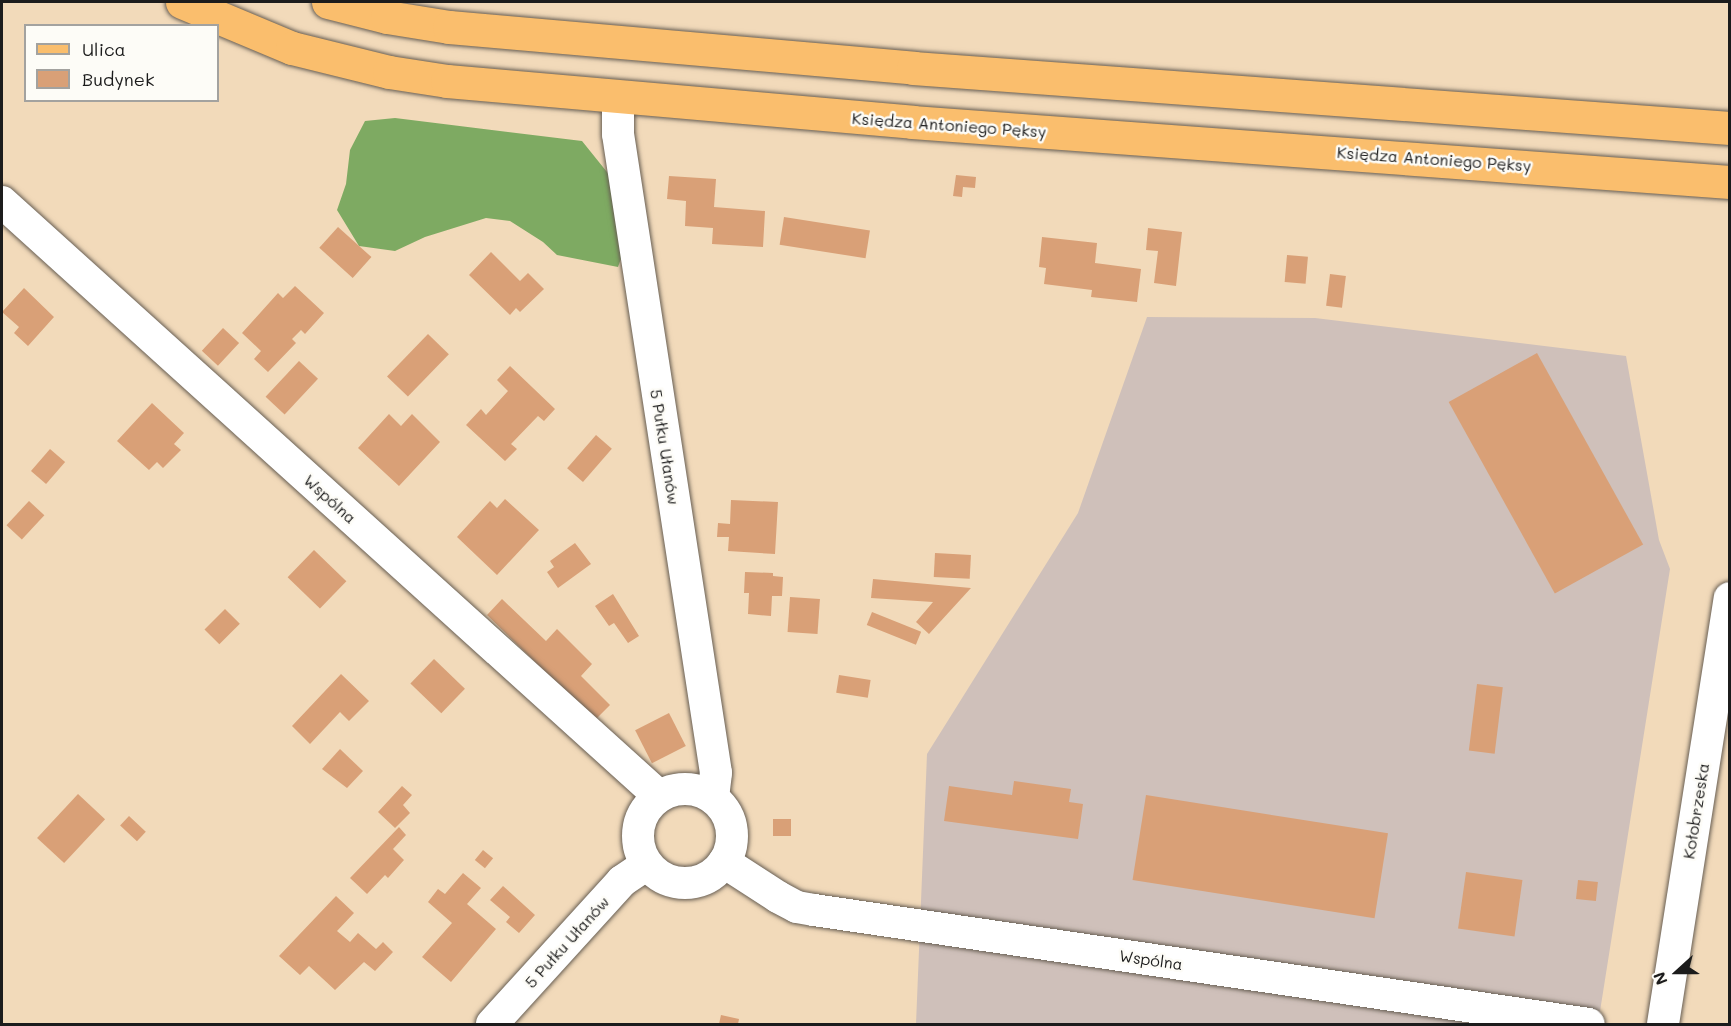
<!DOCTYPE html>
<html>
<head>
<meta charset="utf-8">
<style>
	body { margin:0 }
	#map { position:relative; width:1731px; height:1026px; overflow:hidden; background:#f2daba; font-family:Mali,sans-serif }
	div>[style] { position:absolute }
	.industrial>* { inset:0; background:#cfc0ba }
	.forest>* { inset:0; background:#7eaa62 }
	.building>* { inset:0; background:#d9a077; transform-origin:0 0 }
	.roads { filter:drop-shadow(0 0 2px #675e53) drop-shadow(0 0 2px #675e53) }
	.minor>* { height:32px; margin:-16px; padding:0 16px; transform-origin:16px; border-radius:16px; background:#fff }
	.minor>.ring { margin:-16px; padding:0; box-sizing:content-box; background:none; border:32px solid #fff; border-radius:50% }
	.major>* { height:33px; margin:-16.5px; padding:0 16.5px; transform-origin:16.5px; border-radius:16.5px; background:#fabe6d }
	span { translate:-50% -50%; white-space:nowrap; text-align:center; line-height:1.15; -webkit-text-stroke:5px #fdfcf7; paint-order:stroke }
	.street-label { font-size:16px; color:#1c1c1c }
	.frame { position:absolute; inset:0; border:3px solid #1c1c1c; pointer-events:none }
	.legend { position:absolute; left:24px; top:24px; width:195px; height:78px; box-sizing:border-box; background:#fdfcf7; border:2px solid #a3a29f; margin:0; padding:8px 10px; list-style:none; font-size:18px; color:#1c1c1c }
	.legend li { display:flex; align-items:center; gap:12px; height:30px }
	.legend b { width:30px; border:2px solid #a3a29f }
	.north { position:absolute; left:1647px; top:942px; width:60px; height:60px; -webkit-text-stroke:4px #fdfcf7; paint-order:stroke; rotate:249deg; font-size:16px; font-weight:700; line-height:24px; text-align:center; color:#1c1c1c }
	.north::after { content:''; display:block; margin:auto; width:21px; height:27px; background:#1c1c1c; clip-path:polygon(50% 0,100% 100%,50% 72%,0 100%) }
</style>
</head>
<body>
<div id="map">
	<div class="industrial">
		<i style="clip-path:polygon(1147px 317px,1315px 318px,1626px 356px,1659px 540px,1670px 569px,1598px 1024px,916px 1024px,927px 754px,1078px 513px)"></i>
	</div>
	<div class="forest">
		<i style="clip-path:polygon(395px 118px,582px 141px,615px 182px,623px 253px,618px 267px,557px 255px,543px 242px,510px 221px,486px 218px,425px 237px,395px 251px,359px 246px,337px 210px,346px 184px,350px 150px,365px 121px)"></i>
	</div>
	<div class="building">
		<i style="clip-path:polygon(956px 175px,976px 177px,975px 188px,963px 187px,962px 197px,953px 196px)"></i>
		<i style="clip-path:polygon(669px 176px,716px 179px,714px 207px,765px 211px,763px 247px,712px 244px,713px 228px,685px 226px,686px 201px,667px 199px)"></i>
		<i style="left:784px;top:217px;width:87px;height:28px;rotate:9deg"></i>
		<i style="left:338px;top:227px;width:45px;height:28px;rotate:42deg"></i>
		<i style="clip-path:polygon(1148px 228px,1182px 232px,1176px 286px,1154px 283px,1158px 251px,1146px 250px)"></i>
		<i style="clip-path:polygon(1042px 237px,1097px 243px,1095px 263px,1141px 269px,1137px 302px,1091px 297px,1092px 290px,1044px 284px,1046px 268px,1039px 267px)"></i>
		<i style="clip-path:polygon(491px 252px,520px 281px,528px 273px,544px 289px,520px 312px,516px 308px,510px 315px,469px 275px)"></i>
		<i style="left:1287px;top:255px;width:21px;height:27px;rotate:5deg"></i>
		<i style="left:1330px;top:274px;width:16px;height:32px;rotate:7deg"></i>
		<i style="clip-path:polygon(295px 286px,324px 313px,305px 334px,301px 330px,292px 339px,296px 343px,268px 372px,254px 359px,261px 351px,242px 333px,278px 293px,283px 298px)"></i>
		<i style="clip-path:polygon(24px 288px,54px 317px,28px 346px,14px 333px,19px 327px,2px 312px)"></i>
		<i style="left:223px;top:328px;width:22px;height:31px;rotate:43deg"></i>
		<i style="left:428px;top:334px;width:29px;height:59px;rotate:44deg"></i>
		<i style="left:1537px;top:353px;width:219px;height:101px;rotate:61deg"></i>
		<i style="left:299px;top:361px;width:26px;height:49px;rotate:43deg"></i>
		<i style="clip-path:polygon(510px 366px,555px 409px,544px 421px,538px 416px,511px 444px,517px 449px,505px 461px,466px 425px,481px 409px,486px 415px,508px 391px,497px 380px)"></i>
		<i style="clip-path:polygon(152px 403px,184px 433px,174px 444px,181px 450px,163px 468px,157px 462px,149px 470px,117px 441px)"></i>
		<i style="clip-path:polygon(389px 414px,401px 426px,412px 414px,440px 442px,399px 486px,358px 448px)"></i>
		<i style="left:596px;top:435px;width:21px;height:44px;rotate:41deg"></i>
		<i style="left:50px;top:449px;width:20px;height:29px;rotate:41deg"></i>
		<i style="clip-path:polygon(505px 499px,539px 530px,497px 575px,457px 537px,490px 501px,497px 508px)"></i>
		<i style="clip-path:polygon(731px 500px,778px 502px,775px 554px,728px 551px,729px 537px,717px 537px,718px 523px,730px 524px)"></i>
		<i style="left:29px;top:501px;width:21px;height:33px;rotate:43deg"></i>
		<i style="clip-path:polygon(575px 543px,591px 564px,558px 588px,547px 572px,554px 567px,550px 561px)"></i>
		<i style="left:314px;top:550px;width:45px;height:38px;rotate:44deg"></i>
		<i style="left:935px;top:553px;width:36px;height:24px;rotate:3deg"></i>
		<i style="clip-path:polygon(745px 572px,773px 573px,773px 576px,783px 577px,782px 596px,772px 596px,771px 616px,748px 614px,749px 593px,744px 593px)"></i>
		<i style="clip-path:polygon(873px 579px,971px 588px,929px 634px,916px 622px,933px 602px,871px 598px)"></i>
		<i style="clip-path:polygon(613px 594px,639px 636px,628px 643px,614px 623px,609px 626px,595px 606px)"></i>
		<i style="left:790px;top:597px;width:30px;height:35px;rotate:4deg"></i>
		<i style="clip-path:polygon(502px 599px,546px 641px,557px 629px,592px 664px,581px 676px,610px 705px,595px 720px,487px 615px)"></i>
		<i style="left:225px;top:609px;width:21px;height:29px;rotate:45deg"></i>
		<i style="left:872px;top:612px;width:53px;height:14px;rotate:22deg"></i>
		<i style="left:434px;top:659px;width:43px;height:34px;rotate:44deg"></i>
		<i style="clip-path:polygon(341px 674px,369px 701px,349px 721px,340px 712px,310px 744px,292px 726px)"></i>
		<i style="left:839px;top:675px;width:32px;height:18px;rotate:9deg"></i>
		<i style="left:1477px;top:684px;width:26px;height:67px;rotate:7deg"></i>
		<i style="left:669px;top:713px;width:37px;height:38px;rotate:63deg"></i>
		<i style="clip-path:polygon(340px 749px,363px 771px,347px 788px,322px 769px)"></i>
		<i style="clip-path:polygon(1014px 781px,1071px 789px,1069px 802px,1083px 804px,1078px 839px,944px 821px,949px 786px,1012px 795px)"></i>
		<i style="clip-path:polygon(402px 786px,412px 795px,403px 805px,410px 813px,395px 828px,378px 812px)"></i>
		<i style="left:78px;top:794px;width:37px;height:60px;rotate:43deg"></i>
		<i style="left:1146px;top:795px;width:245px;height:86px;rotate:9deg"></i>
		<i style="left:129px;top:816px;width:23px;height:13px;rotate:43deg"></i>
		<i style="left:791px;top:819px;width:17px;height:18px;rotate:90deg"></i>
		<i style="clip-path:polygon(399px 827px,406px 835px,393px 849px,404px 860px,388px 878px,385px 875px,367px 894px,350px 878px)"></i>
		<i style="left:483px;top:850px;width:13px;height:13px;rotate:39deg"></i>
		<i style="left:1466px;top:872px;width:57px;height:57px;rotate:8deg"></i>
		<i style="clip-path:polygon(463px 873px,481px 888px,467px 904px,496px 929px,451px 982px,422px 957px,452px 923px,428px 902px,438px 889px,445px 894px)"></i>
		<i style="left:1578px;top:880px;width:20px;height:19px;rotate:6deg"></i>
		<i style="clip-path:polygon(503px 886px,535px 915px,519px 933px,506px 922px,510px 917px,490px 900px)"></i>
		<i style="clip-path:polygon(336px 896px,354px 913px,337px 931px,350px 942px,358px 933px,376px 949px,383px 942px,393px 952px,375px 971px,364px 962px,335px 990px,309px 966px,300px 975px,279px 956px)"></i>
		<i style="clip-path:polygon(721px 1015px,739px 1019px,738px 1024px,719px 1024px)"></i>
	</div>
	<div class="roads">
		<div class="minor">
			<i style="left:618px;top:97px;width:37px;rotate:90deg"></i>
			<i style="left:618px;top:134px;width:646px;rotate:81.28deg"></i>
			<i style="left:716px;top:773px;width:25px;rotate:97deg"></i>
			<i style="left:2px;top:202px;width:886px;rotate:42.12deg"></i>
			<i class="ring" style="left:638px;top:789px;width:62px;height:62px"></i>
			<i style="left:724px;top:862px;width:64px;rotate:32.9deg"></i>
			<i style="left:778px;top:897px;width:21px;rotate:28deg"></i>
			<i style="left:797px;top:907px;width:17px;rotate:10deg"></i>
			<i style="left:814px;top:910px;width:783px;rotate:8.37deg"></i>
			<i style="left:492px;top:1024px;width:193px;rotate:-47.7deg"></i>
			<i style="left:622px;top:881px;width:30px;rotate:-34deg"></i>
			<i style="left:1663px;top:1024px;width:431px;rotate:-81.1deg"></i>
		</div>
		<div class="major">
			<i style="left:182px;top:2px;width:119px;rotate:22.7deg"></i>
			<i style="left:292px;top:48px;width:100px;rotate:13.9deg"></i>
			<i style="left:389px;top:72px;width:59px;rotate:8.8deg"></i>
			<i style="left:447px;top:81px;width:467px;rotate:5deg"></i>
			<i style="left:912px;top:122px;width:820px;rotate:4.2deg"></i>
			<i style="left:328px;top:2px;width:61px;rotate:14.3deg"></i>
			<i style="left:387px;top:17px;width:63px;rotate:9.2deg"></i>
			<i style="left:449px;top:27px;width:466px;rotate:5deg"></i>
			<i style="left:913px;top:68px;width:819px;rotate:4.2deg"></i>
		</div>
	</div>
	<div class="street-label">
		<span style="left:949px;top:125px;rotate:4deg">Księdza Antoniego Pęksy</span>
		<span style="left:1434px;top:159px;rotate:4deg">Księdza Antoniego Pęksy</span>
		<span style="left:665px;top:447px;rotate:81deg">5 Pułku Ułanów</span>
		<span style="left:330px;top:499px;rotate:42deg">Wspólna</span>
		<span style="left:1696px;top:811px;rotate:-81deg">Kołobrzeska</span>
		<span style="left:567px;top:942px;rotate:-48deg">5 Pułku Ułanów</span>
		<span style="left:1151px;top:960px;rotate:8deg">Wspólna</span>
	</div>
	<div class="frame"></div>
	<ul class="legend">
	<li><b style="height:8px;background:#fabe6d"></b>Ulica</li>
	<li><b style="height:16px;background:#d9a077"></b>Budynek</li>
	</ul>
	<div class="north">N</div>
</div>
</body>
</html>
